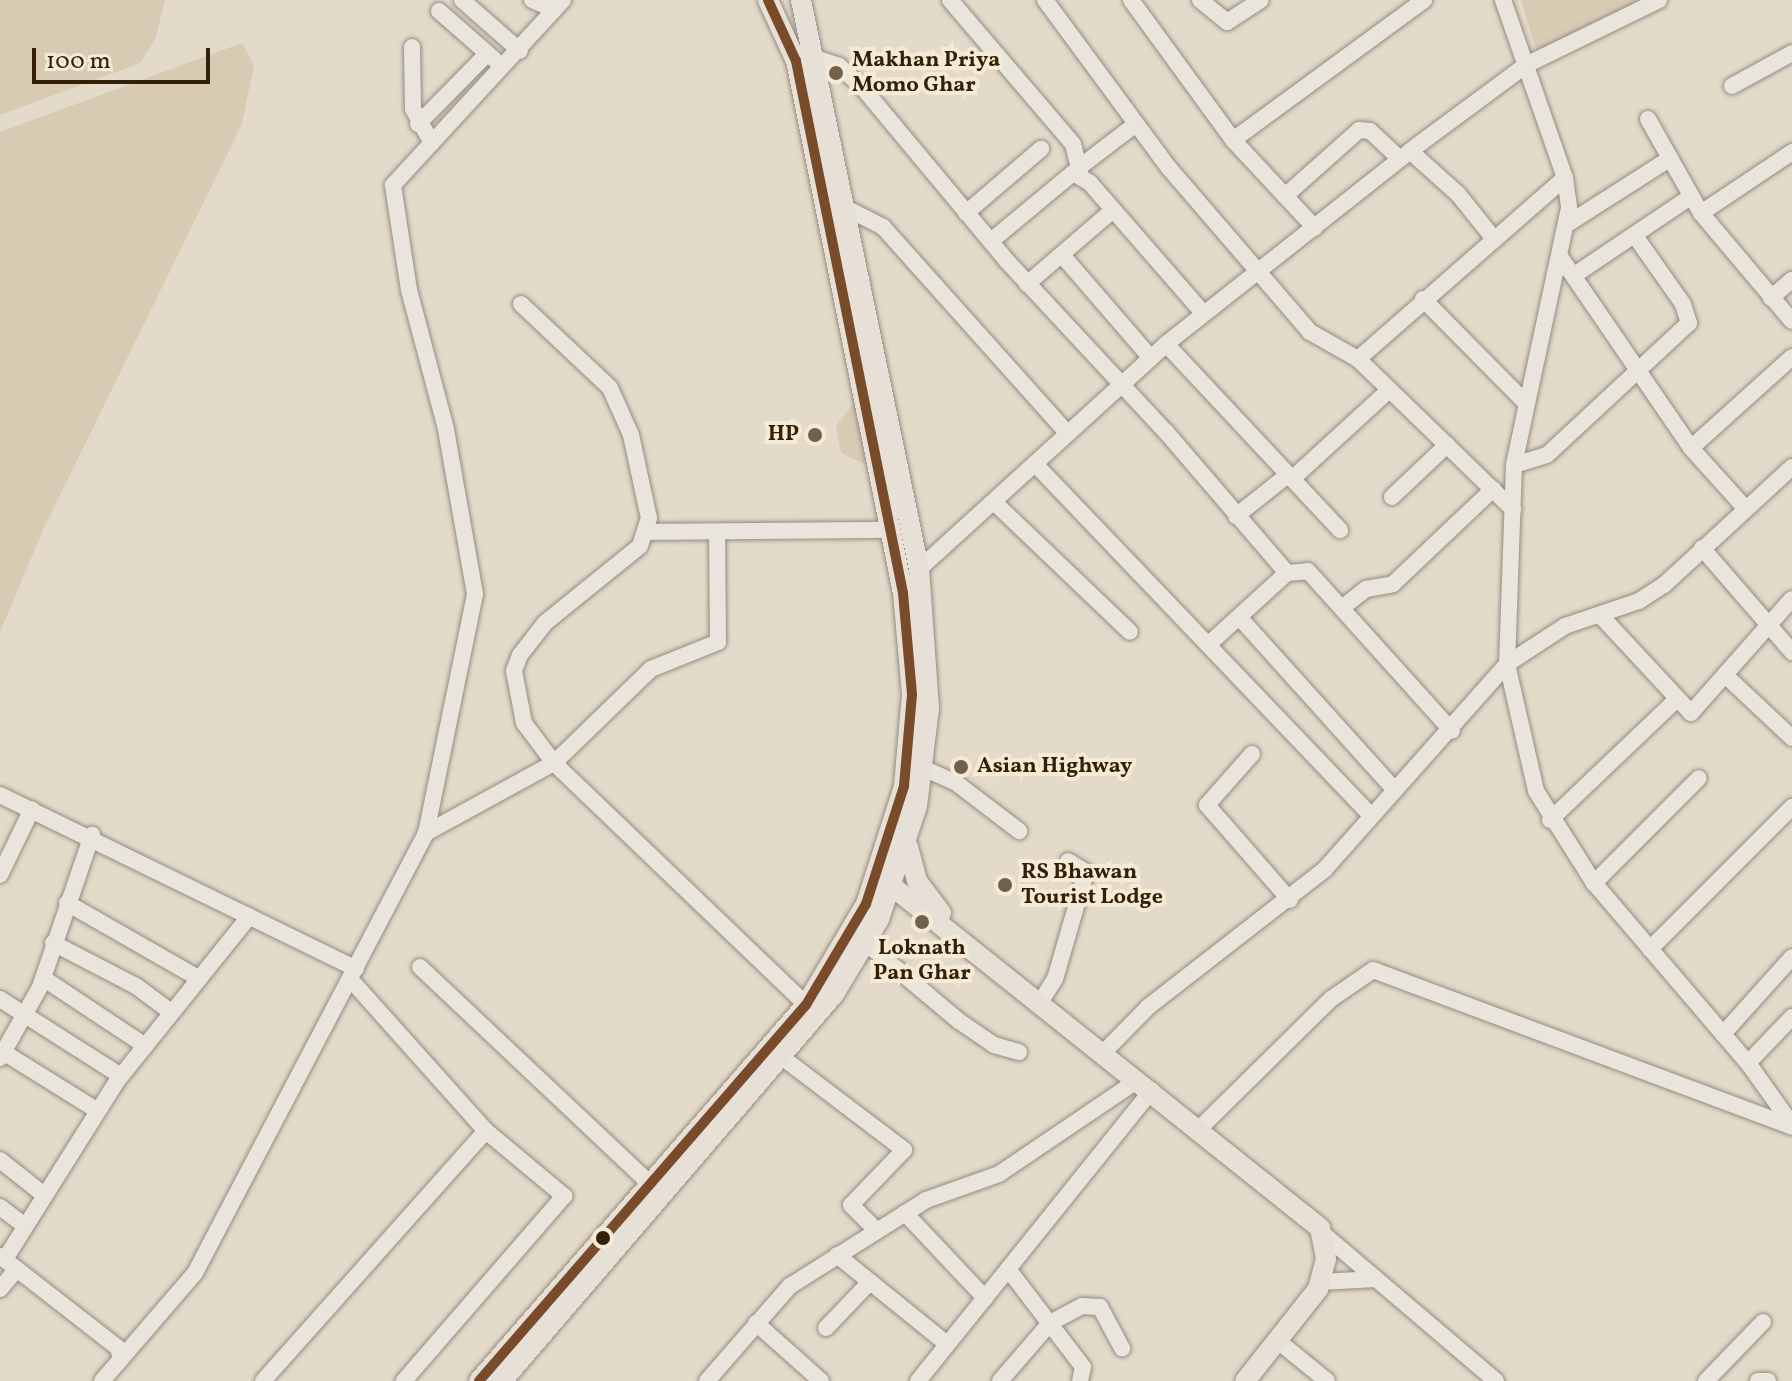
<!DOCTYPE html>
<html>
<head>
<meta charset="utf-8">
<style>
	body { margin:0 }
	#map { position:relative; width:1792px; height:1381px; overflow:hidden; background:#e4daca; font-family:Vollkorn,serif }
	div>[style] { position:absolute }
	.green>* { inset:0; background:#d8cbb3 }
	.roads { filter:drop-shadow(0 0 2px #948c80) drop-shadow(0 0 2px #948c80) }
	.minor>* { height:16px; margin:-8px; padding:0 8px; transform-origin:8px; border-radius:8px; background:#e9e5dd }
	.major>* { height:20px; margin:-10px; padding:0 10px; transform-origin:10px; border-radius:10px; background:#e6e0d7 }
	.bus-1>* { height:10px; margin:-5px; padding:0 5px; transform-origin:5px; border-radius:5px; background:#7a4b2a }
	.dots>* { width:22px; height:22px; translate:-50% -50%; box-sizing:border-box; border:4px solid #f4ead6; border-radius:50% }
	span { translate:-50% -50%; white-space:nowrap; text-align:center; line-height:1.15; -webkit-text-stroke:8px #f4ead6; paint-order:stroke }
	.poi-label { font-size:22px; color:#342007; font-weight:700 }
	.left { translate:0 -50%; text-align:left }
	.right { translate:-100% -50%; text-align:right }
	.scale { position:absolute; left:32px; top:48px; width:178px; height:36px; box-sizing:border-box; border:4px solid #342007; border-top:0; padding-left:10px; font-size:24px; line-height:28px; white-space:nowrap; color:#342007; -webkit-text-stroke:6px #f4ead6; paint-order:stroke }
</style>
</head>
<body>
<div id="map">
	<div class="green">
		<i style="clip-path:polygon(0 0,165px 0,155px 40px,140px 63px,0 115px)"></i>
		<i style="clip-path:polygon(1521px 0,1644px 0,1537px 53px)"></i>
		<i style="clip-path:polygon(242px 43px,254px 65px,242px 124px,43px 530px,0 632px,0 132px)"></i>
		<i style="clip-path:polygon(854px 403px,867px 465px,841px 453px,836px 426px)"></i>
	</div>
	<div class="roads">
		<div class="minor">
			<i style="left:462px;top:0;width:77px;rotate:41.3deg"></i>
			<i style="left:532px;top:0;width:24px;rotate:24deg"></i>
			<i style="left:950px;top:0;width:189px;rotate:49.5deg"></i>
			<i style="left:1073px;top:144px;width:33px;rotate:76deg"></i>
			<i style="left:1045px;top:0;width:209px;rotate:53.6deg"></i>
			<i style="left:1169px;top:168px;width:216px;rotate:49.3deg"></i>
			<i style="left:1310px;top:332px;width:55px;rotate:29.4deg"></i>
			<i style="left:1358px;top:359px;width:216px;rotate:44.1deg"></i>
			<i style="left:1131px;top:0;width:173px;rotate:53.9deg"></i>
			<i style="left:1233px;top:140px;width:120px;rotate:47deg"></i>
			<i style="left:1200px;top:0;width:35px;rotate:39deg"></i>
			<i style="left:1227px;top:22px;width:40px;rotate:-32.9deg"></i>
			<i style="left:1503px;top:0;width:188px;rotate:70.8deg"></i>
			<i style="left:1565px;top:178px;width:30px;rotate:82deg"></i>
			<i style="left:1569px;top:208px;width:263px;rotate:102.1deg"></i>
			<i style="left:1514px;top:465px;width:199px;rotate:92deg"></i>
			<i style="left:1507px;top:664px;width:130px;rotate:77.1deg"></i>
			<i style="left:1536px;top:791px;width:109px;rotate:57.8deg"></i>
			<i style="left:1594px;top:883px;width:237px;rotate:49.5deg"></i>
			<i style="left:1748px;top:1063px;width:76px;rotate:54.6deg"></i>
			<i style="left:439px;top:11px;width:74px;rotate:41.2deg"></i>
			<i style="left:412px;top:47px;width:62px;rotate:89.1deg"></i>
			<i style="left:413px;top:109px;width:39px;rotate:61deg"></i>
			<i style="left:812px;top:57px;width:28px;rotate:18deg"></i>
			<i style="left:839px;top:66px;width:31px;rotate:42deg"></i>
			<i style="left:862px;top:87px;width:225px;rotate:50.2deg"></i>
			<i style="left:1006px;top:260px;width:236px;rotate:47.1deg"></i>
			<i style="left:1167px;top:433px;width:184px;rotate:49.4deg"></i>
			<i style="left:1732px;top:86px;width:68px;rotate:-28.8deg"></i>
			<i style="left:1648px;top:119px;width:108px;rotate:60.6deg"></i>
			<i style="left:1701px;top:213px;width:141px;rotate:49.9deg"></i>
			<i style="left:418px;top:124px;width:98px;rotate:-45.4deg"></i>
			<i style="left:1233px;top:140px;width:237px;rotate:-36.2deg"></i>
			<i style="left:1410px;top:151px;width:64px;rotate:41.9deg"></i>
			<i style="left:1458px;top:194px;width:58px;rotate:51.3deg"></i>
			<i style="left:1081px;top:166px;width:69px;rotate:-37.4deg"></i>
			<i style="left:1285px;top:196px;width:99px;rotate:-41.7deg"></i>
			<i style="left:1359px;top:130px;width:11px;rotate:5deg"></i>
			<i style="left:1370px;top:131px;width:41px;rotate:43deg"></i>
			<i style="left:846px;top:208px;width:42px;rotate:27.2deg"></i>
			<i style="left:883px;top:227px;width:276px;rotate:48.2deg"></i>
			<i style="left:966px;top:213px;width:99px;rotate:-40.5deg"></i>
			<i style="left:1701px;top:213px;width:110px;rotate:-33.8deg"></i>
			<i style="left:1569px;top:223px;width:119px;rotate:-32.6deg"></i>
			<i style="left:991px;top:241px;width:107px;rotate:-39.7deg"></i>
			<i style="left:1073px;top:173px;width:20px;rotate:30deg"></i>
			<i style="left:1090px;top:183px;width:172px;rotate:49deg"></i>
			<i style="left:1062px;top:255px;width:135px;rotate:49.2deg"></i>
			<i style="left:1561px;top:258px;width:230px;rotate:55.6deg"></i>
			<i style="left:1691px;top:448px;width:81px;rotate:48deg"></i>
			<i style="left:1576px;top:274px;width:138px;rotate:-34deg"></i>
			<i style="left:1027px;top:284px;width:112px;rotate:-40.7deg"></i>
			<i style="left:1771px;top:298px;width:28px;rotate:-41deg"></i>
			<i style="left:1423px;top:299px;width:145px;rotate:45.3deg"></i>
			<i style="left:521px;top:304px;width:122px;rotate:43.3deg"></i>
			<i style="left:610px;top:388px;width:51px;rotate:65.9deg"></i>
			<i style="left:631px;top:435px;width:85px;rotate:77.8deg"></i>
			<i style="left:649px;top:518px;width:29px;rotate:108deg"></i>
			<i style="left:640px;top:546px;width:122px;rotate:141deg"></i>
			<i style="left:545px;top:623px;width:41px;rotate:128deg"></i>
			<i style="left:520px;top:655px;width:17px;rotate:111deg"></i>
			<i style="left:514px;top:671px;width:53px;rotate:79.1deg"></i>
			<i style="left:524px;top:723px;width:50px;rotate:53.1deg"></i>
			<i style="left:554px;top:763px;width:349px;rotate:43.8deg"></i>
			<i style="left:1166px;top:344px;width:255px;rotate:46.9deg"></i>
			<i style="left:1358px;top:359px;width:275px;rotate:-41.2deg"></i>
			<i style="left:1691px;top:448px;width:136px;rotate:-42deg"></i>
			<i style="left:1514px;top:465px;width:34px;rotate:-17deg"></i>
			<i style="left:1547px;top:455px;width:194px;rotate:-42.9deg"></i>
			<i style="left:1689px;top:323px;width:20px;rotate:-108deg"></i>
			<i style="left:1683px;top:304px;width:83px;rotate:-125.2deg"></i>
			<i style="left:1037px;top:466px;width:482px;rotate:46.3deg"></i>
			<i style="left:1292px;top:479px;width:132px;rotate:-42.5deg"></i>
			<i style="left:1392px;top:497px;width:76px;rotate:-43.4deg"></i>
			<i style="left:996px;top:504px;width:185px;rotate:43.7deg"></i>
			<i style="left:1236px;top:516px;width:66px;rotate:-38.3deg"></i>
			<i style="left:648px;top:532px;width:242px;rotate:-0.5deg"></i>
			<i style="left:1702px;top:548px;width:138px;rotate:49.1deg"></i>
			<i style="left:919px;top:569px;width:334px;rotate:-42.3deg"></i>
			<i style="left:1166px;top:344px;width:321px;rotate:-38.3deg"></i>
			<i style="left:1418px;top:145px;width:134px;rotate:-36.5deg"></i>
			<i style="left:1526px;top:65px;width:148px;rotate:-26deg"></i>
			<i style="left:1343px;top:607px;width:29px;rotate:-38deg"></i>
			<i style="left:1366px;top:589px;width:27px;rotate:-10deg"></i>
			<i style="left:1393px;top:584px;width:138px;rotate:-43.5deg"></i>
			<i style="left:1601px;top:616px;width:132px;rotate:47.1deg"></i>
			<i style="left:1691px;top:713px;width:152px;rotate:-48.5deg"></i>
			<i style="left:1239px;top:617px;width:233px;rotate:48deg"></i>
			<i style="left:1210px;top:643px;width:104px;rotate:-42.3deg"></i>
			<i style="left:1287px;top:573px;width:21px;rotate:-5deg"></i>
			<i style="left:1308px;top:571px;width:215px;rotate:48deg"></i>
			<i style="left:1725px;top:675px;width:92px;rotate:43.2deg"></i>
			<i style="left:1252px;top:754px;width:68px;rotate:131.4deg"></i>
			<i style="left:1207px;top:805px;width:126px;rotate:48.9deg"></i>
			<i style="left:923px;top:768px;width:35px;rotate:24deg"></i>
			<i style="left:955px;top:782px;width:81px;rotate:37.4deg"></i>
			<i style="left:0;top:795px;width:396px;rotate:26deg"></i>
			<i style="left:1550px;top:820px;width:174px;rotate:-43.6deg"></i>
			<i style="left:426px;top:833px;width:146px;rotate:-28.7deg"></i>
			<i style="left:554px;top:763px;width:135px;rotate:-44.1deg"></i>
			<i style="left:651px;top:669px;width:72px;rotate:-21.9deg"></i>
			<i style="left:718px;top:642px;width:108px;rotate:-90.5deg"></i>
			<i style="left:0;top:875px;width:73px;rotate:-64.1deg"></i>
			<i style="left:1594px;top:883px;width:148px;rotate:-45deg"></i>
			<i style="left:67px;top:903px;width:151px;rotate:29.8deg"></i>
			<i style="left:53px;top:943px;width:93px;rotate:27.4deg"></i>
			<i style="left:136px;top:986px;width:44px;rotate:36.6deg"></i>
			<i style="left:866px;top:943px;width:121px;rotate:40deg"></i>
			<i style="left:959px;top:1021px;width:42px;rotate:34.4deg"></i>
			<i style="left:994px;top:1045px;width:26px;rotate:16deg"></i>
			<i style="left:1650px;top:949px;width:201px;rotate:-45deg"></i>
			<i style="left:420px;top:967px;width:318px;rotate:43.3deg"></i>
			<i style="left:43px;top:978px;width:121px;rotate:33.6deg"></i>
			<i style="left:351px;top:980px;width:203px;rotate:48.2deg"></i>
			<i style="left:486px;top:1131px;width:102px;rotate:39.8deg"></i>
			<i style="left:564px;top:1196px;width:245px;rotate:130.9deg"></i>
			<i style="left:0;top:999px;width:143px;rotate:32.5deg"></i>
			<i style="left:1041px;top:1001px;width:26px;rotate:-58deg"></i>
			<i style="left:1055px;top:979px;width:111px;rotate:-73.8deg"></i>
			<i style="left:1086px;top:872px;width:21px;rotate:-149deg"></i>
			<i style="left:1723px;top:1034px;width:103px;rotate:-48.1deg"></i>
			<i style="left:0;top:1050px;width:115px;rotate:31.9deg"></i>
			<i style="left:1104px;top:1052px;width:63px;rotate:-45.6deg"></i>
			<i style="left:1148px;top:1007px;width:224px;rotate:-37.9deg"></i>
			<i style="left:1325px;top:869px;width:274px;rotate:-48.4deg"></i>
			<i style="left:1507px;top:664px;width:69px;rotate:-33.2deg"></i>
			<i style="left:1565px;top:626px;width:78px;rotate:-18.7deg"></i>
			<i style="left:1639px;top:601px;width:30px;rotate:-33deg"></i>
			<i style="left:1664px;top:585px;width:174px;rotate:-42.7deg"></i>
			<i style="left:0;top:1058px;width:81px;rotate:-60.6deg"></i>
			<i style="left:40px;top:987px;width:161px;rotate:-71.1deg"></i>
			<i style="left:783px;top:1058px;width:152px;rotate:37.2deg"></i>
			<i style="left:904px;top:1150px;width:76px;rotate:133.9deg"></i>
			<i style="left:851px;top:1205px;width:35px;rotate:45deg"></i>
			<i style="left:1748px;top:1063px;width:64px;rotate:-46.3deg"></i>
			<i style="left:1199px;top:1129px;width:185px;rotate:-44.6deg"></i>
			<i style="left:1331px;top:999px;width:51px;rotate:-34.6deg"></i>
			<i style="left:1373px;top:970px;width:447px;rotate:20.5deg"></i>
			<i style="left:0;top:1160px;width:56px;rotate:38.5deg"></i>
			<i style="left:0;top:1207px;width:30px;rotate:37deg"></i>
			<i style="left:905px;top:1213px;width:117px;rotate:46.7deg"></i>
			<i style="left:1321px;top:1232px;width:230px;rotate:40.4deg"></i>
			<i style="left:837px;top:1255px;width:141px;rotate:39deg"></i>
			<i style="left:0;top:1256px;width:150px;rotate:37.9deg"></i>
			<i style="left:118px;top:1348px;width:11px;rotate:75deg"></i>
			<i style="left:121px;top:1359px;width:29px;rotate:131deg"></i>
			<i style="left:5px;top:1259px;width:210px;rotate:-57.8deg"></i>
			<i style="left:117px;top:1081px;width:211px;rotate:-51.2deg"></i>
			<i style="left:1008px;top:1269px;width:123px;rotate:52.6deg"></i>
			<i style="left:1083px;top:1367px;width:14px;rotate:102deg"></i>
			<i style="left:1321px;top:1282px;width:55px;rotate:-3.1deg"></i>
			<i style="left:0;top:1289px;width:26px;rotate:-50deg"></i>
			<i style="left:756px;top:1323px;width:87px;rotate:41.7deg"></i>
			<i style="left:826px;top:1328px;width:64px;rotate:-46.3deg"></i>
			<i style="left:1278px;top:1341px;width:63px;rotate:39.2deg"></i>
			<i style="left:121px;top:1359px;width:113px;rotate:-49.3deg"></i>
			<i style="left:195px;top:1273px;width:497px;rotate:-62.3deg"></i>
			<i style="left:426px;top:833px;width:244px;rotate:-78.4deg"></i>
			<i style="left:475px;top:594px;width:168px;rotate:-100deg"></i>
			<i style="left:446px;top:429px;width:144px;rotate:-104.9deg"></i>
			<i style="left:409px;top:290px;width:106px;rotate:-98.7deg"></i>
			<i style="left:393px;top:185px;width:251px;rotate:-47.4deg"></i>
			<i style="left:263px;top:1381px;width:335px;rotate:-48.3deg"></i>
			<i style="left:707px;top:1381px;width:126px;rotate:-48.9deg"></i>
			<i style="left:790px;top:1286px;width:161px;rotate:-32.3deg"></i>
			<i style="left:926px;top:1200px;width:77px;rotate:-19.6deg"></i>
			<i style="left:999px;top:1174px;width:168px;rotate:-34.1deg"></i>
			<i style="left:918px;top:1381px;width:373px;rotate:-51.2deg"></i>
			<i style="left:1000px;top:1381px;width:77px;rotate:-49.2deg"></i>
			<i style="left:1050px;top:1323px;width:36px;rotate:-28deg"></i>
			<i style="left:1082px;top:1306px;width:18px;rotate:3deg"></i>
			<i style="left:1100px;top:1307px;width:47px;rotate:61.8deg"></i>
			<i style="left:1706px;top:1381px;width:82px;rotate:-46deg"></i>
			<i style="left:1758px;top:1381px;width:10px"></i>
		</div>
		<div class="major">
			<i style="left:908px;top:847px;width:35px;rotate:75deg"></i>
			<i style="left:917px;top:881px;width:40px;rotate:53deg"></i>
			<i style="left:883px;top:879px;width:559px;rotate:38.61deg"></i>
			<i style="left:1320px;top:1228px;width:32px;rotate:79deg"></i>
			<i style="left:1326px;top:1259px;width:31px;rotate:105deg"></i>
			<i style="left:1318px;top:1289px;width:117px;rotate:128.4deg"></i>
			<i style="left:479px;top:1381px;width:498px;rotate:-49deg"></i>
			<i style="left:806px;top:1005px;width:117px;rotate:-59.3deg"></i>
			<i style="left:866px;top:904px;width:124px;rotate:-72.1deg"></i>
			<i style="left:904px;top:786px;width:92px;rotate:-85deg"></i>
			<i style="left:912px;top:694px;width:101px;rotate:-95.1deg"></i>
			<i style="left:903px;top:593px;width:543px;rotate:-101.37deg"></i>
			<i style="left:796px;top:61px;width:67px;rotate:-114.7deg"></i>
			<i style="left:502px;top:1381px;width:510px;rotate:-49.37deg"></i>
			<i style="left:834px;top:994px;width:87px;rotate:-59deg"></i>
			<i style="left:879px;top:919px;width:119px;rotate:-71.4deg"></i>
			<i style="left:917px;top:806px;width:99px;rotate:-83deg"></i>
			<i style="left:929px;top:708px;width:139px;rotate:-94.1deg"></i>
			<i style="left:919px;top:569px;width:581px;rotate:-101.72deg"></i>
		</div>
	</div>
	<div class="bus-1">
		<i style="left:479px;top:1381px;width:498px;rotate:-49deg"></i>
		<i style="left:806px;top:1005px;width:117px;rotate:-59.3deg"></i>
		<i style="left:866px;top:904px;width:124px;rotate:-72.1deg"></i>
		<i style="left:904px;top:786px;width:92px;rotate:-85deg"></i>
		<i style="left:912px;top:694px;width:101px;rotate:-95.1deg"></i>
		<i style="left:903px;top:593px;width:543px;rotate:-101.37deg"></i>
		<i style="left:796px;top:61px;width:67px;rotate:-114.7deg"></i>
	</div>
	<div class="dots">
		<i style="left:836px;top:73px;background:#72614b"></i>
		<i style="left:815px;top:435px;background:#72614b"></i>
		<i style="left:961px;top:767px;background:#72614b"></i>
		<i style="left:1005px;top:885px;background:#72614b"></i>
		<i style="left:922px;top:922px;background:#72614b"></i>
		<i style="left:603px;top:1238px;background:#342007"></i>
	</div>
	<div class="poi-label">
		<span class="left" style="left:852px;top:73px">Makhan Priya<br>Momo Ghar</span>
		<span class="right" style="left:799px;top:435px">HP</span>
		<span class="left" style="left:977px;top:767px">Asian Highway</span>
		<span class="left" style="left:1021px;top:885px">RS Bhawan<br>Tourist Lodge</span>
		<span style="left:922px;top:961px">Loknath<br>Pan Ghar</span>
	</div>
	<div class="scale">100 m</div>
</div>
</body>
</html>
